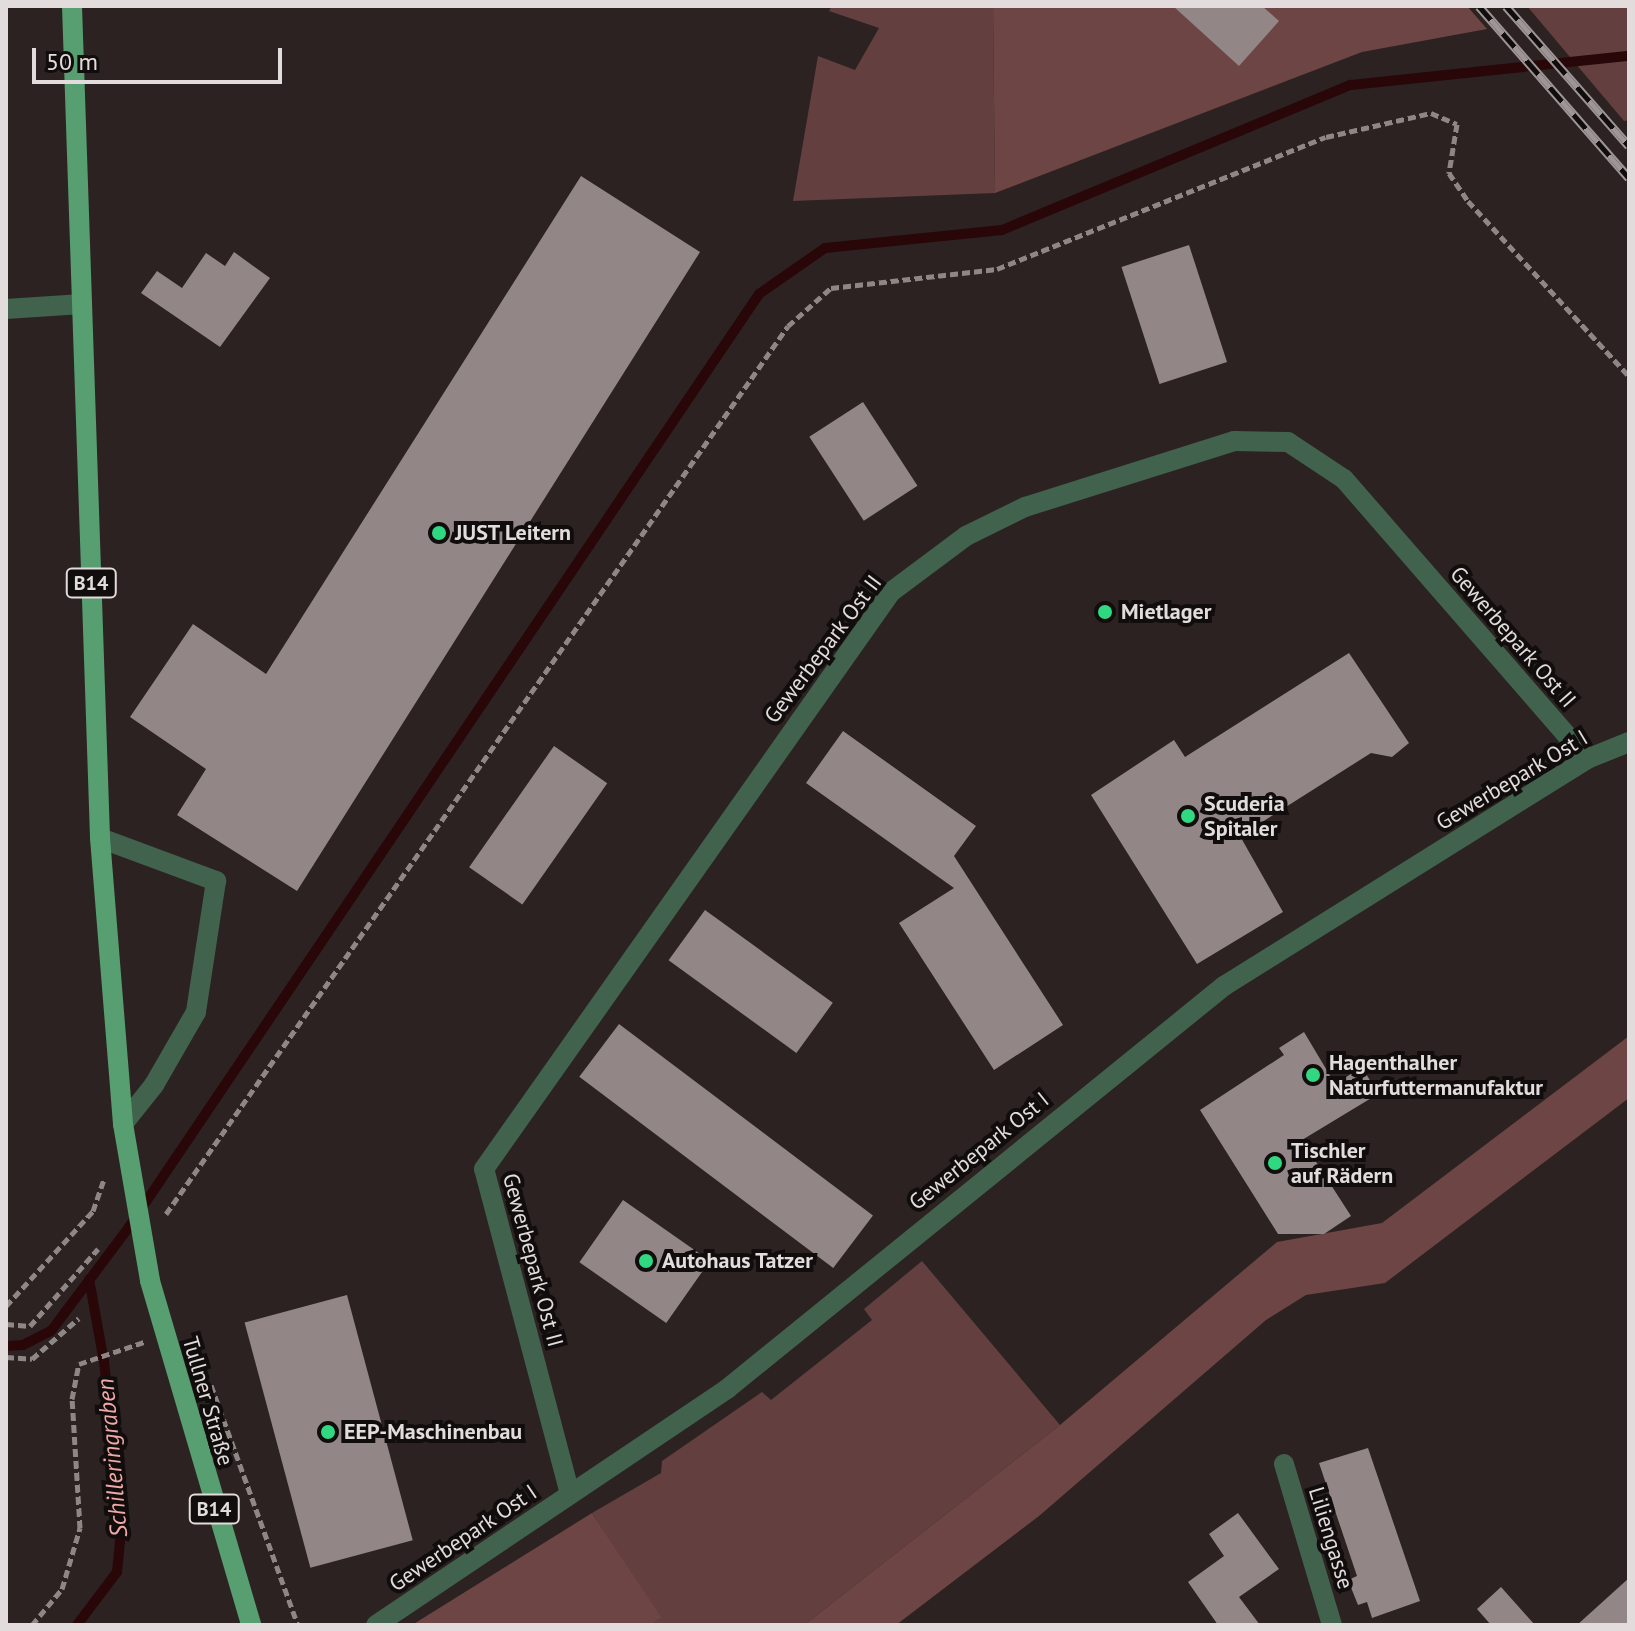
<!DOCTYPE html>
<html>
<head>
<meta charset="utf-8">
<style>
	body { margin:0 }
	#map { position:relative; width:1635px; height:1631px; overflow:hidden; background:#2c2222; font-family:"PT Sans",sans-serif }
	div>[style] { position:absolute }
	.green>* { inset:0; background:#63403f }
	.forest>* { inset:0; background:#6d4544 }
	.stream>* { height:10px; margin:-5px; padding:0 5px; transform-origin:5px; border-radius:5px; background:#290709 }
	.building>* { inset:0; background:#938686; transform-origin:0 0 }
	.path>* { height:5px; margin-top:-2.5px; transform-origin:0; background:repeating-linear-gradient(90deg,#8f8686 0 8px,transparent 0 12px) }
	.minor>* { height:20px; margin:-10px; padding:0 10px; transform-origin:10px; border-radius:10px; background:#41624c }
	.major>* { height:20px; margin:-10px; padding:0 10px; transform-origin:10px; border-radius:10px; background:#579e71 }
	.rail>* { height:9px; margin-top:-4.5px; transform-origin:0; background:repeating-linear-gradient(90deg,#110d0d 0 18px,#9e9696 0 36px); box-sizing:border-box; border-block:2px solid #9e9696 }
	.dots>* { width:22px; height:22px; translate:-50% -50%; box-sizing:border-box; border:4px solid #110d0d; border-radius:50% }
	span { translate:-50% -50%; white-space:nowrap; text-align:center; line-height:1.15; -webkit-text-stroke:8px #110d0d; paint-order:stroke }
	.shield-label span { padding:2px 6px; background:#110d0d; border:2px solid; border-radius:6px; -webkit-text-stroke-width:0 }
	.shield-label { font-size:20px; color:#e3dcdc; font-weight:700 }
	.poi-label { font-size:22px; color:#e3dcdc; font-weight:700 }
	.left { translate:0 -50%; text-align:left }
	.street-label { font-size:22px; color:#e3dcdc }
	.water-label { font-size:24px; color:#f1a9a7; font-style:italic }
	.frame { position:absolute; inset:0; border:8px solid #e3dcdc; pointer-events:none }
	.scale { position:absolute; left:32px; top:48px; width:250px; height:36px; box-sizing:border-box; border:4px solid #e3dcdc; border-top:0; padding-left:10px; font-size:24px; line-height:28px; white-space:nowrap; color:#e3dcdc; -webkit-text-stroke:6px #110d0d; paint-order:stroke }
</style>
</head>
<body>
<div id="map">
	<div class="green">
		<i style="clip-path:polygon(832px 6px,993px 6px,995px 193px,793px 201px,818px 56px,855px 70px,879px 28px,829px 11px)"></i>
		<i style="clip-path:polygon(1527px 6px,1629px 6px,1629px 120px,1624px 121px)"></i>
		<i style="clip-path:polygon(922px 1261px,1060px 1425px,804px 1625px,651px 1625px,660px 1617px,592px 1513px,661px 1473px,662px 1461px,762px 1392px,771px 1400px,872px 1320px,864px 1309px)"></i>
	</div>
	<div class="forest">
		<i style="clip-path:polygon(993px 6px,1467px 6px,1487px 29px,1362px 52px,995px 193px)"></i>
		<i style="clip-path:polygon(1629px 1036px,1629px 1098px,1385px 1283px,1306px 1295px,1266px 1320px,1039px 1516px,896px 1625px,804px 1625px,1060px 1425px,1277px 1242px,1382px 1223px)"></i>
		<i style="clip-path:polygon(592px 1513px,661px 1617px,651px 1625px,412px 1625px)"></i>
	</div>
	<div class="stream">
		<i style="left:6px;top:1346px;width:17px;rotate:-3deg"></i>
		<i style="left:23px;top:1345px;width:31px;rotate:-27deg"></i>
		<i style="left:51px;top:1331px;width:130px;rotate:-53.1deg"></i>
		<i style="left:129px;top:1227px;width:1126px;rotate:-55.97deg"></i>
		<i style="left:759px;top:294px;width:80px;rotate:-34.9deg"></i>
		<i style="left:825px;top:248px;width:178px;rotate:-5.8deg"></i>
		<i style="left:1002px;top:230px;width:378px;rotate:-22.6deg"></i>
		<i style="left:1351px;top:85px;width:280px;rotate:-6deg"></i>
		<i style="left:77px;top:1625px;width:66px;rotate:-53deg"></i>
		<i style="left:117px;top:1572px;width:41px;rotate:-84.4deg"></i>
		<i style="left:121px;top:1531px;width:170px;rotate:-95.7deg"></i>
		<i style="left:104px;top:1362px;width:84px;rotate:-100.2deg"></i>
	</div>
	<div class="building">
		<i style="clip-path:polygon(1173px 6px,1262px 6px,1279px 21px,1239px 66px)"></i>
		<i style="clip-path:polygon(581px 176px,700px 252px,297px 891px,177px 815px,206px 769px,130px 717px,193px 624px,266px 674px)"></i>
		<i style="left:1189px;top:245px;width:123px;height:71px;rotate:72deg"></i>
		<i style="clip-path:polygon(234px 252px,270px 278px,220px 347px,141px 293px,157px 271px,182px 288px,206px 253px,225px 266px)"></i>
		<i style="left:863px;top:402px;width:100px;height:64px;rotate:57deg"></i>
		<i style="clip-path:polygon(1349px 653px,1409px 743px,1392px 757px,1371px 753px,1240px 836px,1283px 912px,1197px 964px,1091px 795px,1174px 740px,1185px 757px)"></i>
		<i style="clip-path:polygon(843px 731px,976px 826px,954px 856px,1063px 1025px,994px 1070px,899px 923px,954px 888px,806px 783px)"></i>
		<i style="left:554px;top:746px;width:65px;height:148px;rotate:35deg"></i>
		<i style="left:705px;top:910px;width:158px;height:62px;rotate:36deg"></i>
		<i style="left:619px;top:1024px;width:318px;height:66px;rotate:37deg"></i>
		<i style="clip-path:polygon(1304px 1032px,1335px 1084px,1362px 1067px,1378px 1094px,1302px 1140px,1351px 1216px,1324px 1234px,1278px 1234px,1200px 1110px,1284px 1055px,1279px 1048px)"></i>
		<i style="left:623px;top:1200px;width:106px;height:76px;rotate:35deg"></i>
		<i style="left:347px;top:1295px;width:254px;height:106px;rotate:75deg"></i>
		<i style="clip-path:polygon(1368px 1448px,1420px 1601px,1372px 1618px,1367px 1602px,1358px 1605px,1348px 1580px,1357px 1576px,1319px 1463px)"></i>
		<i style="clip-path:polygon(1238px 1513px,1279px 1569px,1239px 1597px,1260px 1625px,1218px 1625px,1188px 1582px,1224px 1556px,1209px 1534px)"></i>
		<i style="clip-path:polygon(1629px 1578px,1629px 1625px,1577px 1625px)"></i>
		<i style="clip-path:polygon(1501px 1587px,1535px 1625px,1491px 1625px,1477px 1609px)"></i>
	</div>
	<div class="path">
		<i style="left:166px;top:1214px;width:1084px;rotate:-54.99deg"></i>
		<i style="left:788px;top:326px;width:57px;rotate:-41.5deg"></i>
		<i style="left:831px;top:288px;width:167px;rotate:-6.5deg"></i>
		<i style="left:997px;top:269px;width:354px;rotate:-21.9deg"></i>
		<i style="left:1326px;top:137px;width:108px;rotate:-12.9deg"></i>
		<i style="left:1431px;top:113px;width:28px;rotate:23deg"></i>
		<i style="left:1457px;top:124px;width:50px;rotate:99.3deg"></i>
		<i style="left:1449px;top:173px;width:34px;rotate:56deg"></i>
		<i style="left:1468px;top:201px;width:238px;rotate:47.4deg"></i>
		<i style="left:6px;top:1306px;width:129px;rotate:-47.5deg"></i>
		<i style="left:93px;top:1211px;width:34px;rotate:-71deg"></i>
		<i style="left:6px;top:1324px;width:24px;rotate:5deg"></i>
		<i style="left:30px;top:1326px;width:103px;rotate:-48.6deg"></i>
		<i style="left:6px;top:1357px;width:26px;rotate:4deg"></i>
		<i style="left:32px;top:1359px;width:62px;rotate:-41.1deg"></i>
		<i style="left:211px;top:1385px;width:255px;rotate:70.1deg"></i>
		<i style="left:32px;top:1625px;width:47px;rotate:-50.2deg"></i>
		<i style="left:62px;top:1589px;width:64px;rotate:-73.6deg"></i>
		<i style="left:80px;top:1528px;width:129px;rotate:-93.5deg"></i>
		<i style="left:72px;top:1399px;width:36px;rotate:-79deg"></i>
		<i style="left:79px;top:1364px;width:69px;rotate:-18.7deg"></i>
	</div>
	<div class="minor">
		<i style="left:6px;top:309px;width:76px;rotate:-3.8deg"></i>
		<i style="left:100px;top:838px;width:124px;rotate:20.3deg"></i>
		<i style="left:216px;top:881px;width:133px;rotate:98.7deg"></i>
		<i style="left:196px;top:1012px;width:84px;rotate:119.9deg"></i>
		<i style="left:154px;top:1085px;width:50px;rotate:128.5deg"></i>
		<i style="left:1284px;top:1464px;width:168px;rotate:73.4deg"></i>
		<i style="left:570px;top:1494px;width:336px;rotate:-104.8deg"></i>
		<i style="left:484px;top:1169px;width:706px;rotate:-54.8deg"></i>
		<i style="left:891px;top:592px;width:94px;rotate:-36.7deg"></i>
		<i style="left:966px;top:536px;width:66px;rotate:-26.2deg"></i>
		<i style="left:1025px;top:507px;width:219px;rotate:-17.5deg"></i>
		<i style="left:1234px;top:441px;width:54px;rotate:1.1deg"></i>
		<i style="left:1288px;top:442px;width:67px;rotate:33.5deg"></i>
		<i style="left:1344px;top:479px;width:371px;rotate:49deg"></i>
		<i style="left:376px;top:1625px;width:423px;rotate:-33.9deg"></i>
		<i style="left:727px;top:1389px;width:640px;rotate:-39.04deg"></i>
		<i style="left:1224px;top:986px;width:428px;rotate:-32deg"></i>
		<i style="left:1587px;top:759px;width:45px;rotate:-22deg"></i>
	</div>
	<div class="major">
		<i style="left:72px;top:6px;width:832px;rotate:88.07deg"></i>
		<i style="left:100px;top:838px;width:287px;rotate:85.4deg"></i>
		<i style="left:123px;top:1124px;width:159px;rotate:80.2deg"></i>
		<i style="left:150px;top:1281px;width:359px;rotate:73.6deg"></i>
	</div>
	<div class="rail">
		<i style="left:1479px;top:6px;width:228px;rotate:48.9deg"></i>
		<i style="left:1506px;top:6px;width:186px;rotate:48.7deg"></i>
	</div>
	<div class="dots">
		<i style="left:439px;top:533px;background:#31d882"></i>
		<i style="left:1105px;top:612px;background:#31d882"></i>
		<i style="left:1188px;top:816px;background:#31d882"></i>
		<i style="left:1313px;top:1075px;background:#31d882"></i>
		<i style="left:1275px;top:1163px;background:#31d882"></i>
		<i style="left:646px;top:1261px;background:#31d882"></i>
		<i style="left:328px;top:1432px;background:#31d882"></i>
	</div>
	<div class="shield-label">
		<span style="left:91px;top:583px">B14</span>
		<span style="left:214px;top:1509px">B14</span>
	</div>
	<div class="poi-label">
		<span class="left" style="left:455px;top:533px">JUST Leitern</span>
		<span class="left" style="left:1121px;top:612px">Mietlager</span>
		<span class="left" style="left:1204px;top:816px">Scuderia<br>Spitaler</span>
		<span class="left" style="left:1329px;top:1075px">Hagenthalher<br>Naturfuttermanufaktur</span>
		<span class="left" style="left:1291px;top:1163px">Tischler<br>auf Rädern</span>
		<span class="left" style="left:662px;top:1261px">Autohaus Tatzer</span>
		<span class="left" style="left:344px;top:1432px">EEP-Maschinenbau</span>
	</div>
	<div class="street-label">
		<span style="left:1513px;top:637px;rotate:49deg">Gewerbepark Ost II</span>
		<span style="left:823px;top:649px;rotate:-53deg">Gewerbepark Ost II</span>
		<span style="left:1512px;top:780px;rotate:-31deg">Gewerbepark Ost I</span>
		<span style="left:979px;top:1151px;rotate:-39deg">Gewerbepark Ost I</span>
		<span style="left:533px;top:1260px;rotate:75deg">Gewerbepark Ost II</span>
		<span style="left:208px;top:1401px;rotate:74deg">Tullner Straße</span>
		<span style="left:463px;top:1538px;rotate:-34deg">Gewerbepark Ost I</span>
		<span style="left:1331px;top:1538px;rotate:73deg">Liliengasse</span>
	</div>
	<div class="water-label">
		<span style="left:112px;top:1458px;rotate:-95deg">Schilleringraben</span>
	</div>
	<div class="frame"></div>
	<div class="scale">50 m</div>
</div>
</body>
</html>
